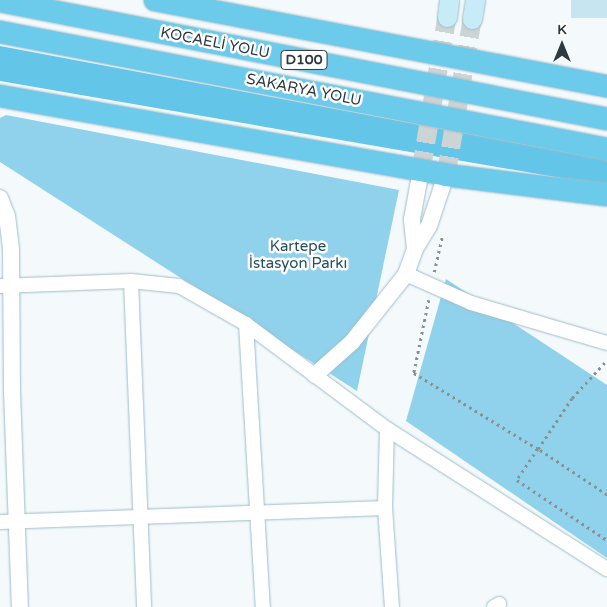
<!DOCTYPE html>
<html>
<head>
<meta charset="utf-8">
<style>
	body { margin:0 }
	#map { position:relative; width:607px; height:607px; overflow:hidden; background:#f4fafc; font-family:"Varela Round",sans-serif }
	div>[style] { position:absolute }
	.green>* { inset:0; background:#90d2eb }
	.forest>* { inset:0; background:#63c6e9 }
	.building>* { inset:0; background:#c7e5f1; transform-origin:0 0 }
	.secondary-tunnel>* { height:19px; margin-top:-9.5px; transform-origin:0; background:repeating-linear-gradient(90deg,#ccd4d6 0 19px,transparent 0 28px) }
	.path>* { height:2.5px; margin-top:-1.25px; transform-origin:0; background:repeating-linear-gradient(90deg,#889194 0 2.5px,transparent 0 6.5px) }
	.roads { filter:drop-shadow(0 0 1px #a0bdc8) drop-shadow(0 0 1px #a0bdc8) }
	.minor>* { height:14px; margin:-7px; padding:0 7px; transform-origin:7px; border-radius:7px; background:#fff }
	.tertiary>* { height:16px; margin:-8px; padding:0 8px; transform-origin:8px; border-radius:8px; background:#fff }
	.secondary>* { height:19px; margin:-9.5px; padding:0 9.5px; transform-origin:9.5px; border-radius:9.5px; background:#c8ecf7 }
	.trunk>* { height:22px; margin:-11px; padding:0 11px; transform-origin:11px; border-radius:11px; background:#6ccbea }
	span { translate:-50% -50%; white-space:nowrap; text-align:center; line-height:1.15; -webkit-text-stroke:5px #fff; paint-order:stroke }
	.shield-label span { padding:1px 4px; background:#fff; border:1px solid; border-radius:4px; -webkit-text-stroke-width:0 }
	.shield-label { font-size:14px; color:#2e3a3f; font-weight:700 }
	.street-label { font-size:15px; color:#2e3a3f }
	.park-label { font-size:15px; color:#265160 }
	.north { position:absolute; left:537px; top:20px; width:50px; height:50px; -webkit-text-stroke:4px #fff; paint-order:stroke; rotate:0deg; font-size:14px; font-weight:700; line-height:20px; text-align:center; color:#2e3a3f }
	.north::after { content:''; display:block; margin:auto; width:18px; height:22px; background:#2e3a3f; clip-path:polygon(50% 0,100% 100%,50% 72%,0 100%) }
</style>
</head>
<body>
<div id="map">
	<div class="green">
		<i style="clip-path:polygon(6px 115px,399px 190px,357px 391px,0 162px,0 118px)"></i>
		<i style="clip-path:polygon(446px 279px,607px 385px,607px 558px,406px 421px)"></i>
	</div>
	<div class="forest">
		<i style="clip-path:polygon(0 46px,607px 160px,607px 186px,0 81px)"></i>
	</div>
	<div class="building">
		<i style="left:571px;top:0;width:36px;height:18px"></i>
	</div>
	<div class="secondary-tunnel">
		<i style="left:421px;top:170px;width:155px;rotate:-80.4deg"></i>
		<i style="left:446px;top:175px;width:158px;rotate:-80.5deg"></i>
	</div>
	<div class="path">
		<i style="left:434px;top:272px;width:37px;rotate:-77deg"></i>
		<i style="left:429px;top:300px;width:75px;rotate:101.6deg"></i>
		<i style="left:414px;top:373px;width:145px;rotate:31.5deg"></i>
		<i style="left:538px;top:449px;width:61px;rotate:-56.3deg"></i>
		<i style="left:572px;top:398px;width:52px;rotate:-47.4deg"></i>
		<i style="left:607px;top:495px;width:83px;rotate:-146.3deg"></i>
		<i style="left:538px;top:449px;width:37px;rotate:124deg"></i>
		<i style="left:517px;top:480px;width:108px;rotate:33.7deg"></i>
	</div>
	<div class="roads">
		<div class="minor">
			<i style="left:406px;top:274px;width:71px;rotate:24deg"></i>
			<i style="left:471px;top:303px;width:142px;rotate:16.4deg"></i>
			<i style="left:131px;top:281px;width:326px;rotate:87.7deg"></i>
			<i style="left:0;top:286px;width:131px;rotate:-2.2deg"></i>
			<i style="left:131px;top:281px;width:48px;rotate:5.9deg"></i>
			<i style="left:179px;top:286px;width:77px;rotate:29.6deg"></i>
			<i style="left:246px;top:324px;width:176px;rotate:36.7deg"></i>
			<i style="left:387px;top:429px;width:79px;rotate:91.5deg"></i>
			<i style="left:385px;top:508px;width:99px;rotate:86deg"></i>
			<i style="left:246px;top:324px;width:284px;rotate:86.6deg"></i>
			<i style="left:387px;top:429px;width:261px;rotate:32.5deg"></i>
			<i style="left:0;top:522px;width:385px;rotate:-2.1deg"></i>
			<i style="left:494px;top:607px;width:6px;rotate:-31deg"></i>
		</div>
		<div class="tertiary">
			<i style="left:0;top:198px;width:19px;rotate:69deg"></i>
			<i style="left:7px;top:216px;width:34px;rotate:83deg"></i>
			<i style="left:11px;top:250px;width:142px;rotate:89.6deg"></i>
			<i style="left:12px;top:392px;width:215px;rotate:87.9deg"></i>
			<i style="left:415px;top:249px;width:30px;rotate:-96deg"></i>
			<i style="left:412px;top:219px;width:50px;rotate:-79.6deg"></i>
			<i style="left:315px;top:375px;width:50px;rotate:-41.7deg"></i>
			<i style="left:352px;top:342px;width:87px;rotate:-51.5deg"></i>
			<i style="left:406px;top:274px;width:27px;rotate:-70deg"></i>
			<i style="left:415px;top:249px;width:27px;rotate:-59deg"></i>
			<i style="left:429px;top:226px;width:54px;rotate:-71.6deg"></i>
		</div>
		<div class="secondary">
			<i style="left:447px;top:17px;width:17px;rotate:-83deg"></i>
			<i style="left:472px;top:19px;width:19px;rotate:-81deg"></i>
		</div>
		<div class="trunk">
			<i style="left:155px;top:0;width:460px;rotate:10.8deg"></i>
			<i style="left:0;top:1px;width:618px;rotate:11deg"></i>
			<i style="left:0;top:32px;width:618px;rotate:10.91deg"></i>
			<i style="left:0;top:96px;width:453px;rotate:10deg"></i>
			<i style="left:446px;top:175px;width:162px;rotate:7.1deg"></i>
		</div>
	</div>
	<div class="shield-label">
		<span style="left:304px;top:60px">D100</span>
	</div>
	<div class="street-label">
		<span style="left:215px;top:43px;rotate:11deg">KOCAELİ YOLU</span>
		<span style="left:304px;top:90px;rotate:11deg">SAKARYA YOLU</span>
	</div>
	<div class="park-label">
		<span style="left:298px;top:255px">Kartepe<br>İstasyon Parkı</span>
	</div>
	<div class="north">K</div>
</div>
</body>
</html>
